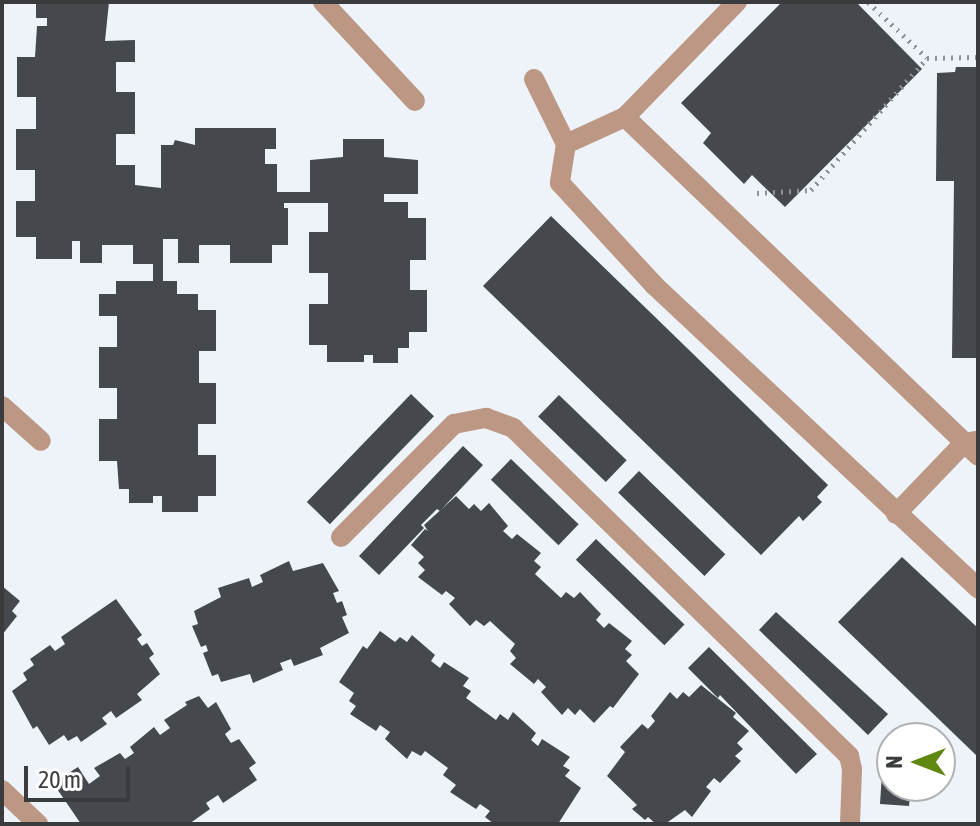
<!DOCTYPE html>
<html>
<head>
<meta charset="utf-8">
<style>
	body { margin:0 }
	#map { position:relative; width:980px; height:826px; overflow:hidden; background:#edf3f9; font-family:"Asap Condensed",sans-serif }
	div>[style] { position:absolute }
	.building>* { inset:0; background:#45494e; transform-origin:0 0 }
	.path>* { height:5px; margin-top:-2.5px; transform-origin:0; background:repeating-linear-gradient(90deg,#8e9296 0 2px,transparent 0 8px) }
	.minor>* { height:20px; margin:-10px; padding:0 10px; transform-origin:10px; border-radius:10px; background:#bc9784 }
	span { translate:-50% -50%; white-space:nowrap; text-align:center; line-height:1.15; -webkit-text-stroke:8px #fff; paint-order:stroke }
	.frame { position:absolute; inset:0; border:4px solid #393b3d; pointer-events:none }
	.north { position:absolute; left:876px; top:722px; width:80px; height:80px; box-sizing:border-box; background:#fff; border:2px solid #b0b1b1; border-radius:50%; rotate:270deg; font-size:22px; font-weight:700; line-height:32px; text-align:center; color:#393b3d }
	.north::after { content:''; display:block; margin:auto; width:28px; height:36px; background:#608710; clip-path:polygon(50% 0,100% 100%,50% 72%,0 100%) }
	.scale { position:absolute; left:24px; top:766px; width:106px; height:36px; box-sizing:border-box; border:4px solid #393b3d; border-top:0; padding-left:10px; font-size:24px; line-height:28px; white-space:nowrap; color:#393b3d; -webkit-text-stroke:6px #fff; paint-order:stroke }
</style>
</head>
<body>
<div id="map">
	<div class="building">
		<i style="clip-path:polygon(36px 2px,109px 2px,105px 41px,135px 40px,135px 62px,116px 62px,116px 92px,135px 92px,135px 134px,116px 134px,116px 165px,135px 165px,135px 185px,161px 188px,161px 145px,173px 145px,175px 140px,195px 145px,195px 128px,276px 128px,276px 149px,265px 149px,265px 164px,277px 164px,277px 192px,310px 192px,310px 160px,343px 157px,343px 139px,384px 139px,384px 157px,418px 160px,418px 194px,384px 194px,384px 202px,408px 202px,408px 218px,426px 218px,426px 260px,410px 260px,410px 290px,427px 290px,427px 332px,409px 332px,409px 348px,398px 348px,398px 363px,373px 363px,373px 355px,364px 355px,364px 362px,327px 362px,327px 345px,309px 345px,309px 304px,328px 304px,328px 273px,309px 273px,309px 232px,328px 232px,328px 203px,284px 203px,284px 208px,288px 208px,288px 245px,272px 245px,272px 263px,230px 263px,230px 245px,199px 245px,199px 263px,178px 263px,178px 239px,163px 239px,163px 281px,177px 281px,177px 294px,198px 294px,198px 310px,216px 310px,216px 351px,199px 351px,199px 383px,216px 383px,216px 424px,198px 424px,198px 455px,216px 455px,216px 496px,198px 496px,198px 512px,162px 512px,162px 496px,153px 496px,153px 503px,129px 503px,129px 489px,119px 489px,117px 461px,99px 461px,99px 419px,117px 419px,117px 388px,99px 388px,99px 347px,117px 347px,117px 316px,99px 316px,99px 294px,116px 294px,116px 281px,153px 281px,153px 264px,133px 264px,133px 245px,102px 245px,102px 263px,80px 263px,80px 241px,72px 241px,72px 259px,36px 259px,36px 237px,16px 237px,16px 201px,35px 201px,35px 170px,16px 170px,16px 129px,36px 129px,36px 97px,17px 97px,17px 57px,35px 57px,37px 26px,47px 26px,47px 18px,36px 18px)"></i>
		<i style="clip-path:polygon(782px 2px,856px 2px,922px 69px,785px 207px,752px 175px,744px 184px,703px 143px,711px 133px,681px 103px)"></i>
		<i style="clip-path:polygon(956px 67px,978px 67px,978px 358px,952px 358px,954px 181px,936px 181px,937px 73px,955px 72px)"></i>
		<i style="clip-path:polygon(551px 216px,828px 485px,817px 497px,822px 502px,803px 521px,799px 516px,761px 555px,483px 286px)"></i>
		<i style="left:411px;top:394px;width:32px;height:150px;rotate:44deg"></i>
		<i style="left:559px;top:395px;width:94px;height:30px;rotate:44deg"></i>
		<i style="clip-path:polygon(463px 446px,483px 465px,440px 511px,437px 509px,421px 525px,424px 528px,379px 575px,359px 556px)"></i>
		<i style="left:511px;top:459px;width:94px;height:29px;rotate:44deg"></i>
		<i style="left:639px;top:471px;width:120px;height:30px;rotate:44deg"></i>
		<i style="clip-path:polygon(456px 496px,469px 509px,474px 504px,481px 511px,489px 503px,508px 526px,503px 531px,512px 539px,517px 534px,541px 553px,534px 561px,541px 567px,535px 574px,561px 598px,566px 592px,574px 598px,580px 592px,601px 614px,596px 620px,604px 628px,609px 623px,632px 641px,625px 649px,632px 655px,626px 661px,639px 674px,613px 708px,610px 706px,594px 723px,580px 709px,575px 715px,568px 708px,562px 715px,541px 692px,546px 687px,538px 679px,534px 684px,510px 664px,516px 658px,510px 651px,515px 644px,490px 621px,484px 626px,476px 620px,470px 626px,449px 604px,455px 598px,446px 591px,442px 595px,418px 577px,425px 570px,418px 563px,424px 557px,411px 545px,425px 529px,428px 531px,424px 525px)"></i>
		<i style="left:596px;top:539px;width:123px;height:29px;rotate:44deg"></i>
		<i style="clip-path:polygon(902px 557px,978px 628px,978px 757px,838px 622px)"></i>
		<i style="clip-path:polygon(289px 561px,293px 571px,323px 563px,339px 591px,333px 593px,337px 603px,342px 601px,347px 615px,342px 617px,349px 633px,320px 648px,323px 655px,294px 666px,291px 659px,280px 663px,283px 670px,253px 683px,250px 674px,221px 682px,218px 674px,212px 676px,203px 653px,208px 651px,206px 645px,201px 647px,192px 626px,198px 624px,194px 611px,221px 597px,218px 588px,249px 578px,252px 587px,263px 582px,260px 575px)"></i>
		<i style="clip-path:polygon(2px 586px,20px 601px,12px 611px,17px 616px,2px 635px)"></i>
		<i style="clip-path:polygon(116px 599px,142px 635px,137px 639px,142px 646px,147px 643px,154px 654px,149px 658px,160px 674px,137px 694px,142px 700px,116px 718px,111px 711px,102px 718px,107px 724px,81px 742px,77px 736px,68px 741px,64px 735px,49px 745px,37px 726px,33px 729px,12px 691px,27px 680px,23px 673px,34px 665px,30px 659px,50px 645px,55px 651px,65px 644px,61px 637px)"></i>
		<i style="clip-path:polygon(776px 612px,888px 714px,868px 735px,759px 630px)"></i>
		<i style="clip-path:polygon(380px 631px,395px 642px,400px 637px,407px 642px,412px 635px,435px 655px,431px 661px,440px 668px,444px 662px,469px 678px,463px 686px,471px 691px,466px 698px,496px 720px,500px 714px,508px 720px,513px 712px,536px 733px,531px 740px,538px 746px,542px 739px,570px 757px,563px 766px,570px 770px,565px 776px,581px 788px,558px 824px,494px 824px,485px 817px,490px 811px,480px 804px,476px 809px,450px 792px,456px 785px,443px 775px,448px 768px,425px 751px,421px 756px,412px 751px,407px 759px,385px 739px,390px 732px,380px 725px,376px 731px,350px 714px,356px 706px,349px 701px,354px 693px,339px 682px,363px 646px,367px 649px)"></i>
		<i style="clip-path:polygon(709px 647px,817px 754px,796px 774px,720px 695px,718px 698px,688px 668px)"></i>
		<i style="clip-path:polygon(701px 685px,736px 713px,733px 717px,749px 731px,737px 743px,743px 749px,735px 756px,741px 761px,720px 783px,714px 778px,706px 787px,711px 791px,692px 817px,685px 810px,665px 824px,656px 824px,648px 817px,645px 820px,632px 809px,637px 805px,607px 776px,625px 752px,620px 747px,642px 724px,648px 729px,655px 721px,651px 716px,670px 692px,677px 699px,683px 692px,689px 697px)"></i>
		<i style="clip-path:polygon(199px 696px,208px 708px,216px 702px,231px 729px,225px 734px,231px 743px,239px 739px,256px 763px,249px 768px,257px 780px,223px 803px,218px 795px,206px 803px,210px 809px,189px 824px,81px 824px,53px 783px,78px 767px,89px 784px,100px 776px,94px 768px,120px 753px,125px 759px,134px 753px,130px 747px,154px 727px,160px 735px,170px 728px,164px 720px,187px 705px,185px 702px)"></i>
		<i style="clip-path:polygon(884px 743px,892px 743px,892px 786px,911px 786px,909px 806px,880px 804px)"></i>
	</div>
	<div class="path">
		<i style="left:868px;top:2px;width:81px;rotate:43.5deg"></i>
		<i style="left:757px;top:193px;width:54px;rotate:-3.2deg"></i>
		<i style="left:811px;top:190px;width:176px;rotate:-48.7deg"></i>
		<i style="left:927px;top:58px;width:51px;rotate:-1.1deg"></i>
	</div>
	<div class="minor">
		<i style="left:323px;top:2px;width:135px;rotate:47.1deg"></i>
		<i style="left:534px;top:79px;width:72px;rotate:63.8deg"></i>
		<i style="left:566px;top:144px;width:65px;rotate:-24.6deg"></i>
		<i style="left:625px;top:117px;width:161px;rotate:-45.8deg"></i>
		<i style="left:625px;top:117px;width:489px;rotate:43.8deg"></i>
		<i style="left:566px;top:144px;width:39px;rotate:99deg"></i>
		<i style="left:560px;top:183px;width:139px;rotate:47.3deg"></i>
		<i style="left:654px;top:285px;width:444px;rotate:43.1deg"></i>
		<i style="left:2px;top:406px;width:52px;rotate:41.9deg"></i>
		<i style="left:896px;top:514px;width:98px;rotate:-46.2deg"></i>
		<i style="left:964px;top:443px;width:13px;rotate:-9deg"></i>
		<i style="left:341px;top:537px;width:160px;rotate:-45deg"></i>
		<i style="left:454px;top:424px;width:33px;rotate:-11deg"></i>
		<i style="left:486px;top:418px;width:29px;rotate:20deg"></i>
		<i style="left:513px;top:428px;width:470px;rotate:44.3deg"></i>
		<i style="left:849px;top:756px;width:13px;rotate:77deg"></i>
		<i style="left:852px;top:769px;width:55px;rotate:92.1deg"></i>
		<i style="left:2px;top:790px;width:50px;rotate:43.4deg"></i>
	</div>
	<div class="frame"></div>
	<div class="north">N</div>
	<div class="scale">20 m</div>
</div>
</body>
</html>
